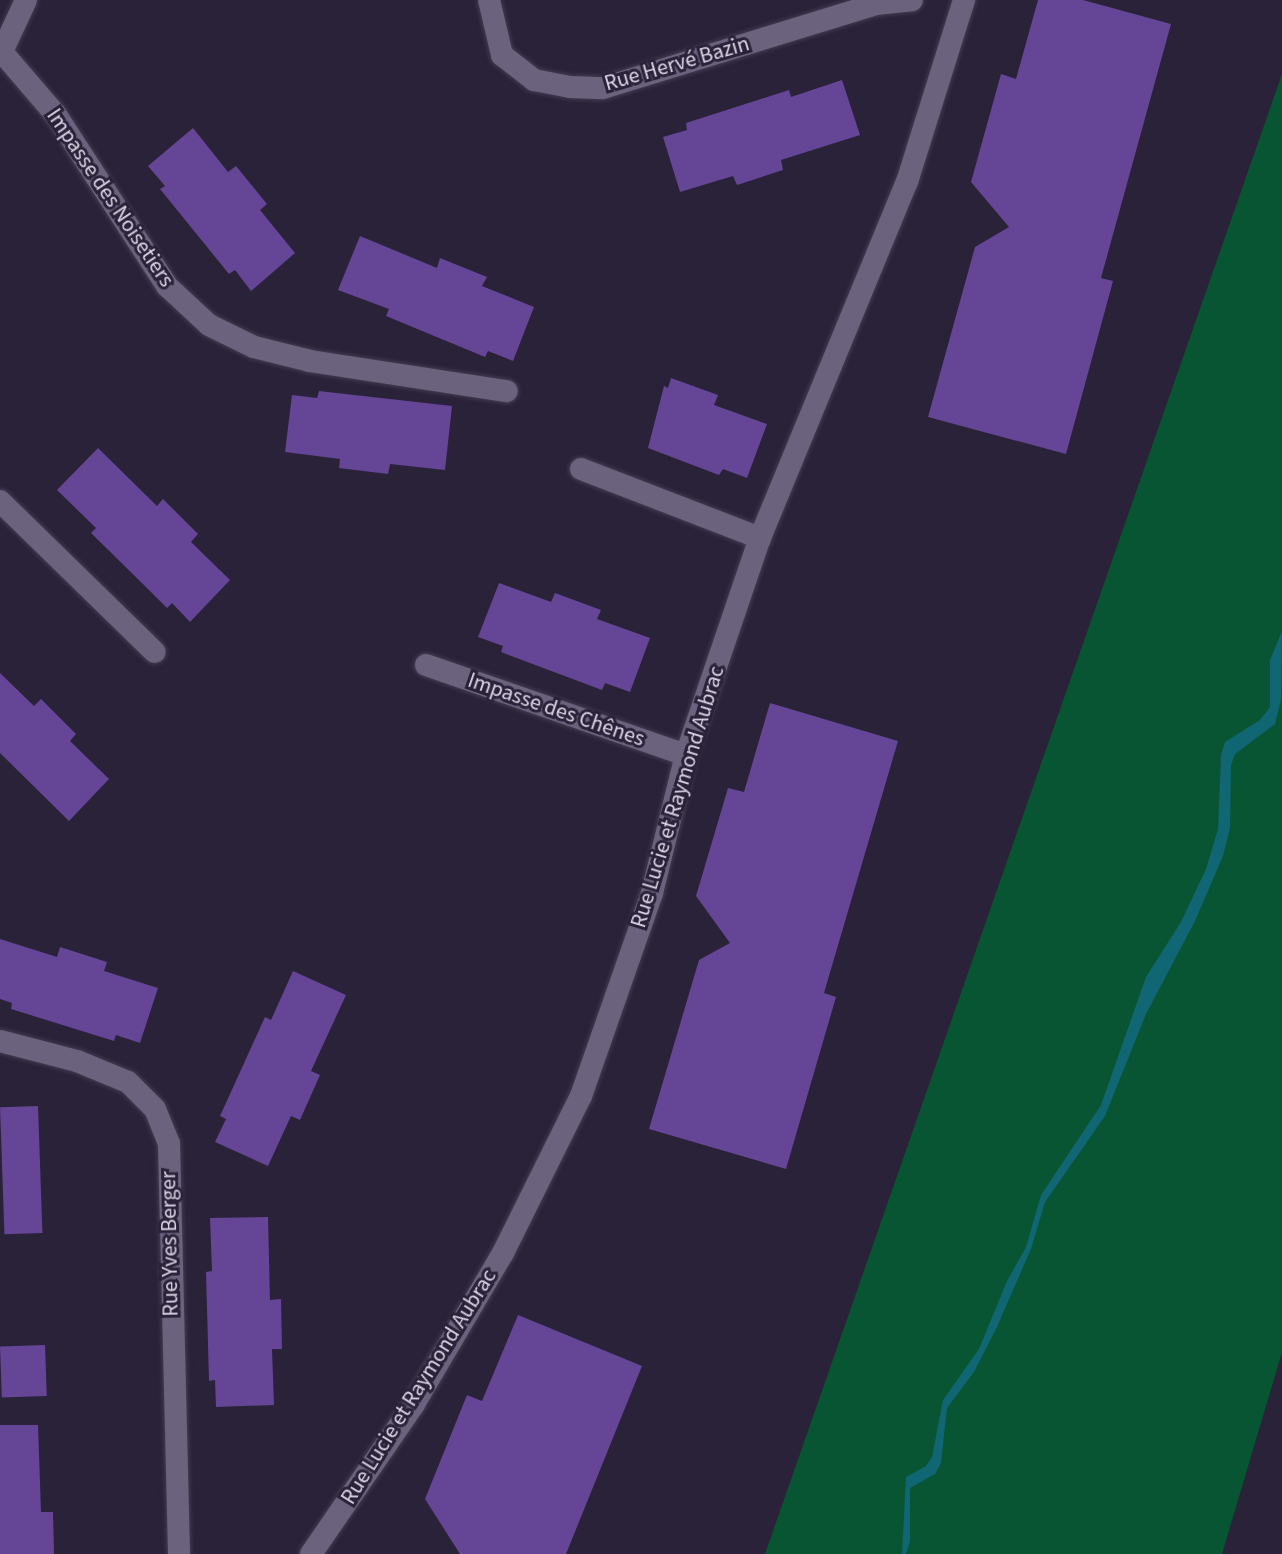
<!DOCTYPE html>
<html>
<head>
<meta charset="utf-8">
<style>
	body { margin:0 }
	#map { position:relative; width:1282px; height:1554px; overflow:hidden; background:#2a2239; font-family:"Source Sans 3",sans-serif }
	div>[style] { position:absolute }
	.green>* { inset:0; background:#075533 }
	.water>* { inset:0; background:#116674 }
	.building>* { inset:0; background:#654595; transform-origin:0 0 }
	.roads { filter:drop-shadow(0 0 2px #433c50) drop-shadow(0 0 2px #433c50) }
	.minor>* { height:22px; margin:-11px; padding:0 11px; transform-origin:11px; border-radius:11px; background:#6b627e }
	span { translate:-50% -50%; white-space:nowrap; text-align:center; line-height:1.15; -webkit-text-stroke:6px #2a2239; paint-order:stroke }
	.street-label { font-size:22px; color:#dbd7e7 }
</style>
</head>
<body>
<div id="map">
	<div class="green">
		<i style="clip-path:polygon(1282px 74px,1282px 1352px,1222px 1554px,765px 1554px)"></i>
	</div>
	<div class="water">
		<i style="clip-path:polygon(1282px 631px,1281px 700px,1275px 724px,1235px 754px,1231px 765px,1230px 828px,1223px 856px,1195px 921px,1146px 1014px,1105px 1116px,1045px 1202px,1031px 1249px,997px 1327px,974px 1372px,947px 1408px,941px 1463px,935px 1474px,910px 1488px,910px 1541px,906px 1554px,902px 1554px,906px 1477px,926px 1466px,932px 1457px,943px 1400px,979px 1349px,1007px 1281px,1026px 1247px,1041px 1195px,1101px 1105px,1146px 977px,1181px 922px,1206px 869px,1218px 829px,1221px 755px,1225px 742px,1260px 720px,1270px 707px,1270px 660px)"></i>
	</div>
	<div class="building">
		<i style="clip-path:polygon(1038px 0,1083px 0,1171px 24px,1101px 278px,1113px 281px,1066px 454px,928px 417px,975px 247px,1009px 227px,971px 182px,1001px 74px,1016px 79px)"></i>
		<i style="clip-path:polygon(842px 80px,860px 135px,781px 160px,783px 170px,737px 185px,733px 176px,680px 192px,663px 137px,687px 130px,686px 123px,789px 90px,791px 97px)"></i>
		<i style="clip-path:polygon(193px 128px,228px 172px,236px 166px,267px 204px,260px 210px,295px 253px,251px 291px,235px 270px,229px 274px,160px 189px,165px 186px,148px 166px)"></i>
		<i style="clip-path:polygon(360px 236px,437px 268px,440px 258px,487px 277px,482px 286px,534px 307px,513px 361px,488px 351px,485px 357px,386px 316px,389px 309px,338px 290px)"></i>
		<i style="clip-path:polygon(671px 378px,718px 395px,714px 405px,767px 424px,747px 478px,723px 469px,719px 475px,648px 448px,664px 386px,668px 388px)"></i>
		<i style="clip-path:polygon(319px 391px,452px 406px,445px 470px,390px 464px,388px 474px,339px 468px,340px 459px,285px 452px,292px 395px,317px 398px)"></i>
		<i style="clip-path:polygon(98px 448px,157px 506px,163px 499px,198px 534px,191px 542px,230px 580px,190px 622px,172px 603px,167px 608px,148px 589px,91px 533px,96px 528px,57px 490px)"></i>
		<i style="clip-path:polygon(499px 583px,551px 602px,555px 593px,601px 610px,597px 619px,650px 638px,630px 692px,605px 683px,602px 690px,501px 652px,503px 646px,478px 637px)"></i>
		<i style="clip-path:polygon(0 673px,34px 706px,41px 699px,76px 734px,70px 741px,109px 779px,69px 821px,0 753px)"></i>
		<i style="clip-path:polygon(770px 703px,898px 741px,824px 993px,836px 997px,786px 1169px,649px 1129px,699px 960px,730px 943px,696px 896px,728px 788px,744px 792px)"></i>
		<i style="clip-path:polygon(0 939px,57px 957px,60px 947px,107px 962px,104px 971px,158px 988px,140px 1043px,116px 1035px,114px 1041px,11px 1009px,12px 1003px,0 999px)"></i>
		<i style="clip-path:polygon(293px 971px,346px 995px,311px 1071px,320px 1075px,300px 1120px,291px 1116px,268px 1166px,215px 1142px,226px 1119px,220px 1116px,265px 1017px,271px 1020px)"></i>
		<i style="left:38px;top:1106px;width:127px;height:38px;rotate:88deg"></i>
		<i style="clip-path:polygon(268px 1217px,270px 1300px,281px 1299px,282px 1349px,272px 1349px,274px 1405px,216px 1407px,215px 1380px,209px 1381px,206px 1272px,212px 1271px,210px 1218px)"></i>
		<i style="clip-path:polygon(518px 1315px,642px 1366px,566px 1554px,460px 1554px,425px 1499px,467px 1395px,482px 1401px)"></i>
		<i style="left:45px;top:1345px;width:51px;height:45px;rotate:88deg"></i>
		<i style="clip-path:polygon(0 1425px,38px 1425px,41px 1512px,53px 1512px,54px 1554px,0 1554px)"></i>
	</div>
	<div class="roads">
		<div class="minor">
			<i style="left:489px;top:0;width:57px;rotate:76.7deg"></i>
			<i style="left:502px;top:55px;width:41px;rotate:38deg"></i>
			<i style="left:534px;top:80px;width:37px;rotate:11deg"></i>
			<i style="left:570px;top:87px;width:33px;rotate:2deg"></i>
			<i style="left:603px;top:88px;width:286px;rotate:-17.1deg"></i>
			<i style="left:876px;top:4px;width:36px;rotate:-6deg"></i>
			<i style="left:2px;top:52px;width:83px;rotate:49.4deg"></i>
			<i style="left:56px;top:115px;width:204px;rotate:57deg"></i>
			<i style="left:167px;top:286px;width:57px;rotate:42.9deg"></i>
			<i style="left:209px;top:325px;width:50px;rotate:26.1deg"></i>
			<i style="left:254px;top:347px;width:58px;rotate:14deg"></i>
			<i style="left:310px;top:361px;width:199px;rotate:8.7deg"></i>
			<i style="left:0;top:56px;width:62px;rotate:-65.1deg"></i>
			<i style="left:581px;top:469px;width:192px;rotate:21.1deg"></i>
			<i style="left:0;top:501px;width:216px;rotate:44.3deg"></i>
			<i style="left:426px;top:665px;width:275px;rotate:19.1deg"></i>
			<i style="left:0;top:1041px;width:80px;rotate:14.6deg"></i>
			<i style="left:77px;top:1061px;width:55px;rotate:22.4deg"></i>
			<i style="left:128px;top:1082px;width:38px;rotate:45deg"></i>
			<i style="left:155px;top:1109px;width:38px;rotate:68deg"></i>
			<i style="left:169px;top:1144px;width:410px;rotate:88.6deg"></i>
			<i style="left:311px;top:1554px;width:182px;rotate:-55.5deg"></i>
			<i style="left:414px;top:1404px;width:175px;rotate:-59.5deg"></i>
			<i style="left:503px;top:1253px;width:175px;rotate:-63.6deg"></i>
			<i style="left:581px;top:1096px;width:215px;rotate:-70.7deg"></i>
			<i style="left:652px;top:893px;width:142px;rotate:-76.2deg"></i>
			<i style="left:686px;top:755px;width:229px;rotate:-71.2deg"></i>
			<i style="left:760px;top:538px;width:385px;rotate:-67.6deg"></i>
			<i style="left:907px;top:182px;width:191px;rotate:-72.6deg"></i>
		</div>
	</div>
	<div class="street-label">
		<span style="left:677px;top:64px;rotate:-16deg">Rue Hervé Bazin</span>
		<span style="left:110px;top:198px;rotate:56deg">Impasse des Noisetiers</span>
		<span style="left:556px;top:710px;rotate:19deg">Impasse des Chênes</span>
		<span style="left:678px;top:797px;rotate:-73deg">Rue Lucie et Raymond Aubrac</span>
		<span style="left:170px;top:1244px;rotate:-91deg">Rue Yves Berger</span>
		<span style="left:419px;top:1387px;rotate:-58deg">Rue Lucie et Raymond Aubrac</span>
	</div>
</div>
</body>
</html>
